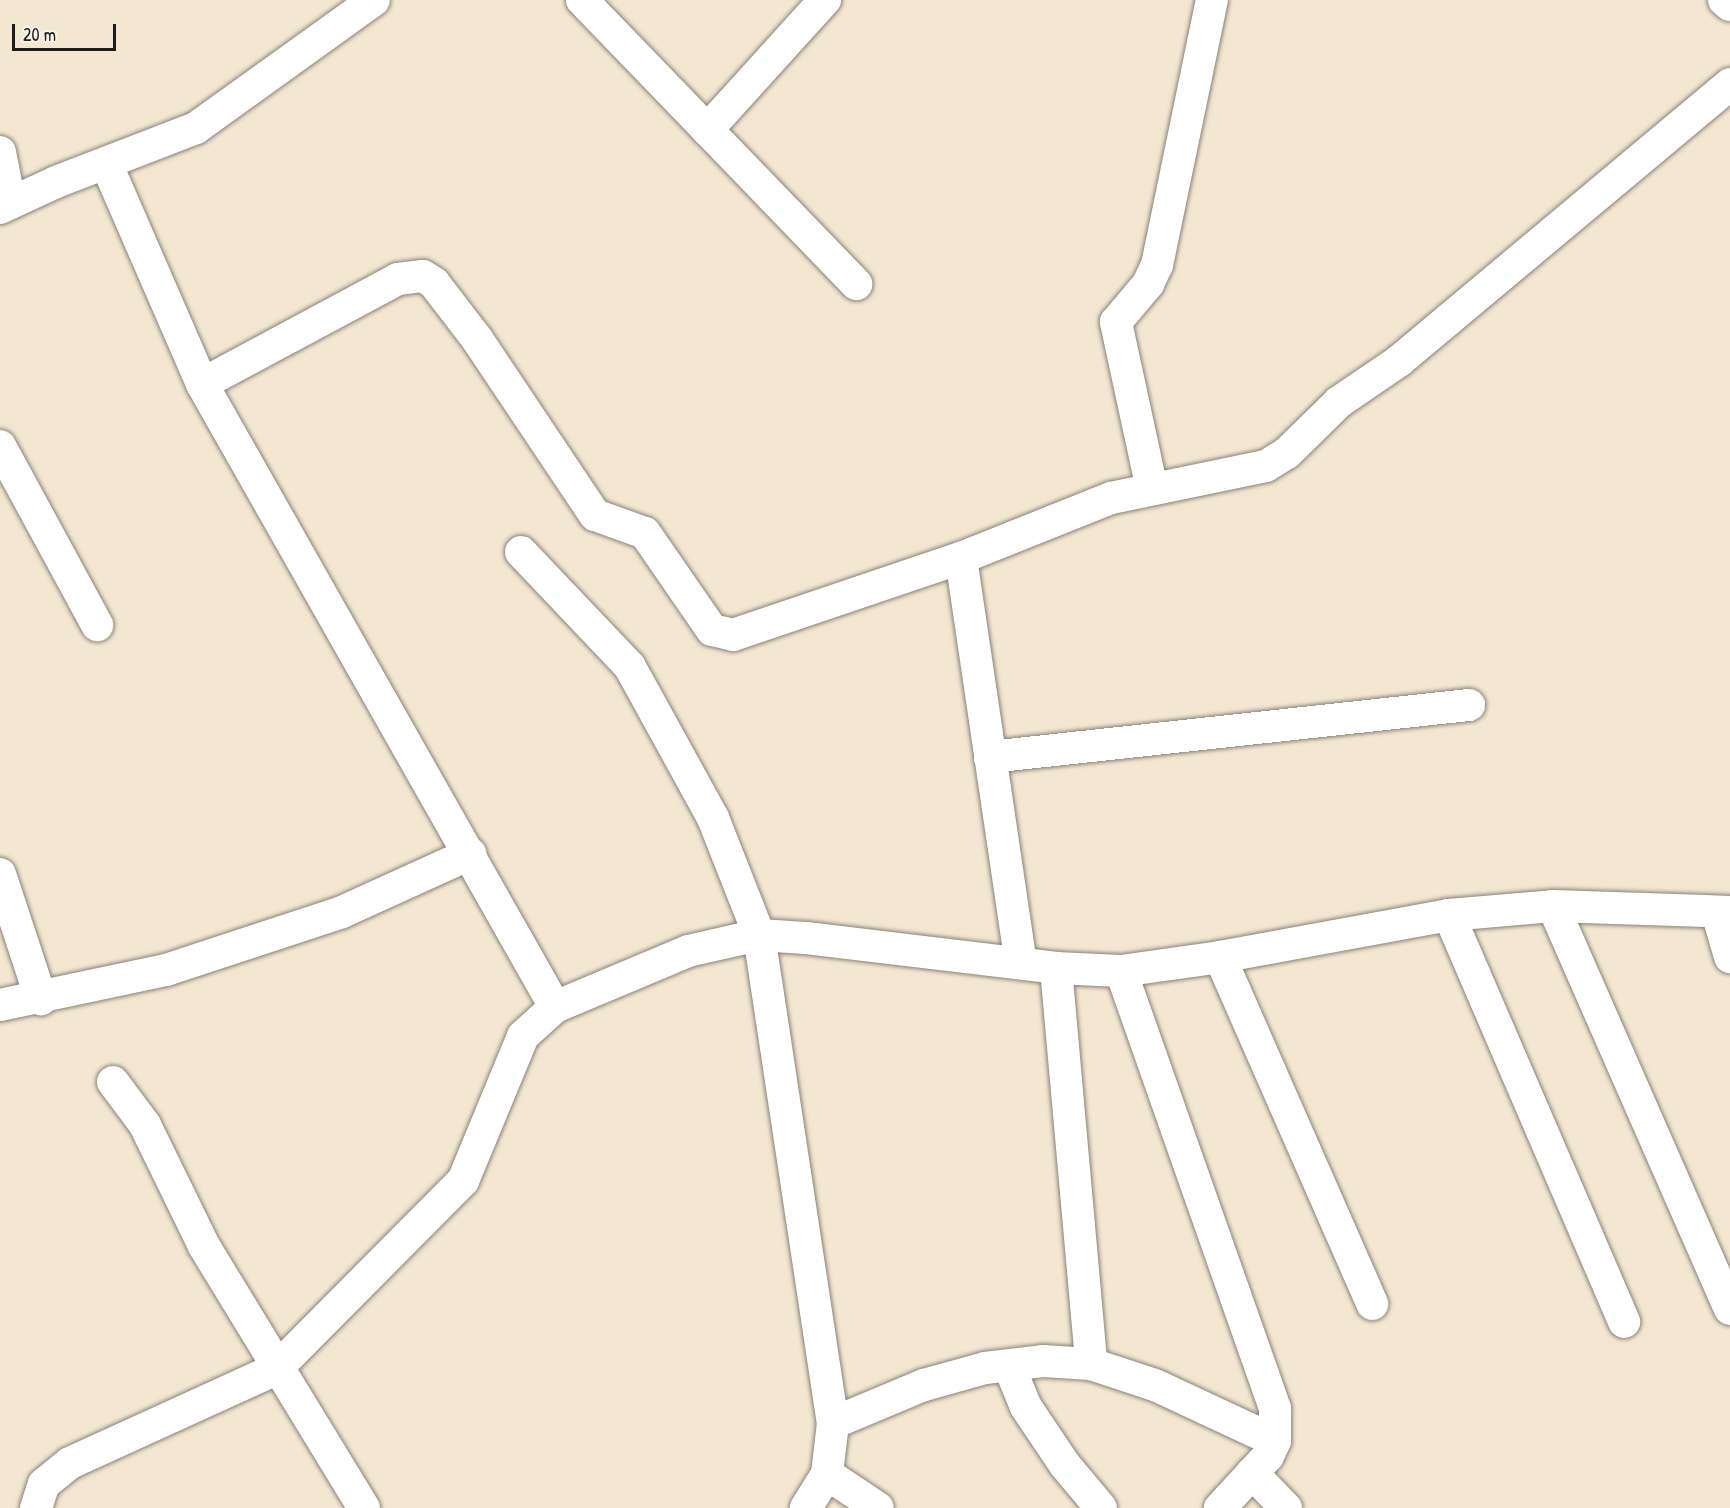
<!DOCTYPE html>
<html>
<head>
<meta charset="utf-8">
<style>
	body { margin:0 }
	#map { position:relative; width:1730px; height:1508px; overflow:hidden; background:#f4e7d2; font-family:"Patrick Hand",sans-serif }
	div>[style] { position:absolute }
	.roads { filter:drop-shadow(0 0 2px #888277) drop-shadow(0 0 2px #888277) }
	.minor>* { height:32px; margin:-16px; padding:0 16px; transform-origin:16px; border-radius:16px; background:#fff }
	span { translate:-50% -50%; white-space:nowrap; text-align:center; line-height:1.15; -webkit-text-stroke:4.5px #f7f3e8; paint-order:stroke }
	.scale { position:absolute; left:12px; top:24px; width:104px; height:27px; box-sizing:border-box; border:3px solid #1c1c1c; border-top:0; padding-left:8px; font-size:18px; line-height:21px; white-space:nowrap; color:#1c1c1c; -webkit-text-stroke:4px #f7f3e8; paint-order:stroke }
</style>
</head>
<body>
<div id="map">
	<div class="roads">
		<div class="minor">
			<i style="left:582px;top:0;width:395px;rotate:46deg"></i>
			<i style="left:1724px;top:0;width:8px;rotate:40deg"></i>
			<i style="left:707px;top:130px;width:176px;rotate:-47.8deg"></i>
			<i style="left:0;top:152px;width:52px;rotate:78.9deg"></i>
			<i style="left:106px;top:163px;width:241px;rotate:66.5deg"></i>
			<i style="left:202px;top:384px;width:716px;rotate:60.46deg"></i>
			<i style="left:0;top:208px;width:62px;rotate:-24.9deg"></i>
			<i style="left:56px;top:182px;width:150px;rotate:-21.1deg"></i>
			<i style="left:196px;top:128px;width:219px;rotate:-35.7deg"></i>
			<i style="left:202px;top:384px;width:222px;rotate:-28.2deg"></i>
			<i style="left:398px;top:279px;width:25px;rotate:-7deg"></i>
			<i style="left:423px;top:276px;width:13px;rotate:32deg"></i>
			<i style="left:434px;top:283px;width:71px;rotate:52.5deg"></i>
			<i style="left:477px;top:339px;width:212px;rotate:56.2deg"></i>
			<i style="left:595px;top:515px;width:53px;rotate:19.8deg"></i>
			<i style="left:645px;top:533px;width:118px;rotate:55.4deg"></i>
			<i style="left:712px;top:630px;width:22px;rotate:13deg"></i>
			<i style="left:733px;top:635px;width:241px;rotate:-18.7deg"></i>
			<i style="left:961px;top:558px;width:162px;rotate:-21.8deg"></i>
			<i style="left:1111px;top:498px;width:158px;rotate:-11.7deg"></i>
			<i style="left:1266px;top:466px;width:25px;rotate:-32deg"></i>
			<i style="left:1287px;top:453px;width:73px;rotate:-44.4deg"></i>
			<i style="left:1339px;top:402px;width:73px;rotate:-34.3deg"></i>
			<i style="left:1399px;top:361px;width:432px;rotate:-39.9deg"></i>
			<i style="left:0;top:446px;width:204px;rotate:61.5deg"></i>
			<i style="left:1152px;top:489px;width:171px;rotate:-102.2deg"></i>
			<i style="left:1116px;top:322px;width:50px;rotate:-49.9deg"></i>
			<i style="left:1148px;top:284px;width:21px;rotate:-65deg"></i>
			<i style="left:1157px;top:265px;width:271px;rotate:-78.3deg"></i>
			<i style="left:521px;top:552px;width:158px;rotate:46.5deg"></i>
			<i style="left:630px;top:667px;width:172px;rotate:61.2deg"></i>
			<i style="left:713px;top:818px;width:126px;rotate:68.5deg"></i>
			<i style="left:759px;top:935px;width:494px;rotate:81.4deg"></i>
			<i style="left:833px;top:1423px;width:51px;rotate:96.7deg"></i>
			<i style="left:827px;top:1474px;width:40px;rotate:122deg"></i>
			<i style="left:961px;top:558px;width:408px;rotate:81.6deg"></i>
			<i style="left:990px;top:757px;width:482px;rotate:-6.2deg"></i>
			<i style="left:0;top:874px;width:132px;rotate:71.8deg"></i>
			<i style="left:1553px;top:906px;width:440px;rotate:66.3deg"></i>
			<i style="left:1717px;top:912px;width:47px;rotate:73.9deg"></i>
			<i style="left:1449px;top:915px;width:443px;rotate:66.7deg"></i>
			<i style="left:1220px;top:957px;width:379px;rotate:66.3deg"></i>
			<i style="left:1056px;top:968px;width:398px;rotate:84.9deg"></i>
			<i style="left:1121px;top:971px;width:464px;rotate:70.6deg"></i>
			<i style="left:1275px;top:1409px;width:32px;rotate:90deg"></i>
			<i style="left:1275px;top:1441px;width:17px;rotate:115deg"></i>
			<i style="left:1268px;top:1456px;width:71px;rotate:132.7deg"></i>
			<i style="left:0;top:1005px;width:170px;rotate:-11.9deg"></i>
			<i style="left:166px;top:970px;width:185px;rotate:-18.2deg"></i>
			<i style="left:342px;top:912px;width:141px;rotate:-24.4deg"></i>
			<i style="left:113px;top:1082px;width:54px;rotate:53.3deg"></i>
			<i style="left:145px;top:1125px;width:135px;rotate:64deg"></i>
			<i style="left:204px;top:1246px;width:307px;rotate:58.6deg"></i>
			<i style="left:1009px;top:1366px;width:44px;rotate:67.5deg"></i>
			<i style="left:1026px;top:1407px;width:70px;rotate:56.1deg"></i>
			<i style="left:1065px;top:1465px;width:56px;rotate:50.1deg"></i>
			<i style="left:833px;top:1423px;width:99px;rotate:-22.7deg"></i>
			<i style="left:924px;top:1385px;width:63px;rotate:-15.6deg"></i>
			<i style="left:985px;top:1368px;width:58px;rotate:-6.9deg"></i>
			<i style="left:1043px;top:1361px;width:48px;rotate:3.6deg"></i>
			<i style="left:1091px;top:1364px;width:67px;rotate:18.2deg"></i>
			<i style="left:1155px;top:1385px;width:132px;rotate:25deg"></i>
			<i style="left:1252px;top:1473px;width:49px;rotate:45.8deg"></i>
			<i style="left:827px;top:1474px;width:61px;rotate:33.7deg"></i>
			<i style="left:36px;top:1508px;width:25px;rotate:-72deg"></i>
			<i style="left:44px;top:1484px;width:33px;rotate:-39deg"></i>
			<i style="left:70px;top:1463px;width:226px;rotate:-24.5deg"></i>
			<i style="left:276px;top:1369px;width:265px;rotate:-45.2deg"></i>
			<i style="left:463px;top:1181px;width:157px;rotate:-67.5deg"></i>
			<i style="left:523px;top:1036px;width:43px;rotate:-42.2deg"></i>
			<i style="left:555px;top:1007px;width:144px;rotate:-22.8deg"></i>
			<i style="left:688px;top:951px;width:73px;rotate:-12.7deg"></i>
			<i style="left:759px;top:935px;width:47px;rotate:3.7deg"></i>
			<i style="left:806px;top:938px;width:252px;rotate:6.8deg"></i>
			<i style="left:1056px;top:968px;width:65px;rotate:2.6deg"></i>
			<i style="left:1121px;top:971px;width:100px;rotate:-8deg"></i>
			<i style="left:1220px;top:957px;width:233px;rotate:-10.4deg"></i>
			<i style="left:1449px;top:915px;width:104px;rotate:-4.9deg"></i>
			<i style="left:1553px;top:906px;width:177px;rotate:1.9deg"></i>
		</div>
	</div>
	<div class="scale">20 m</div>
</div>
</body>
</html>
